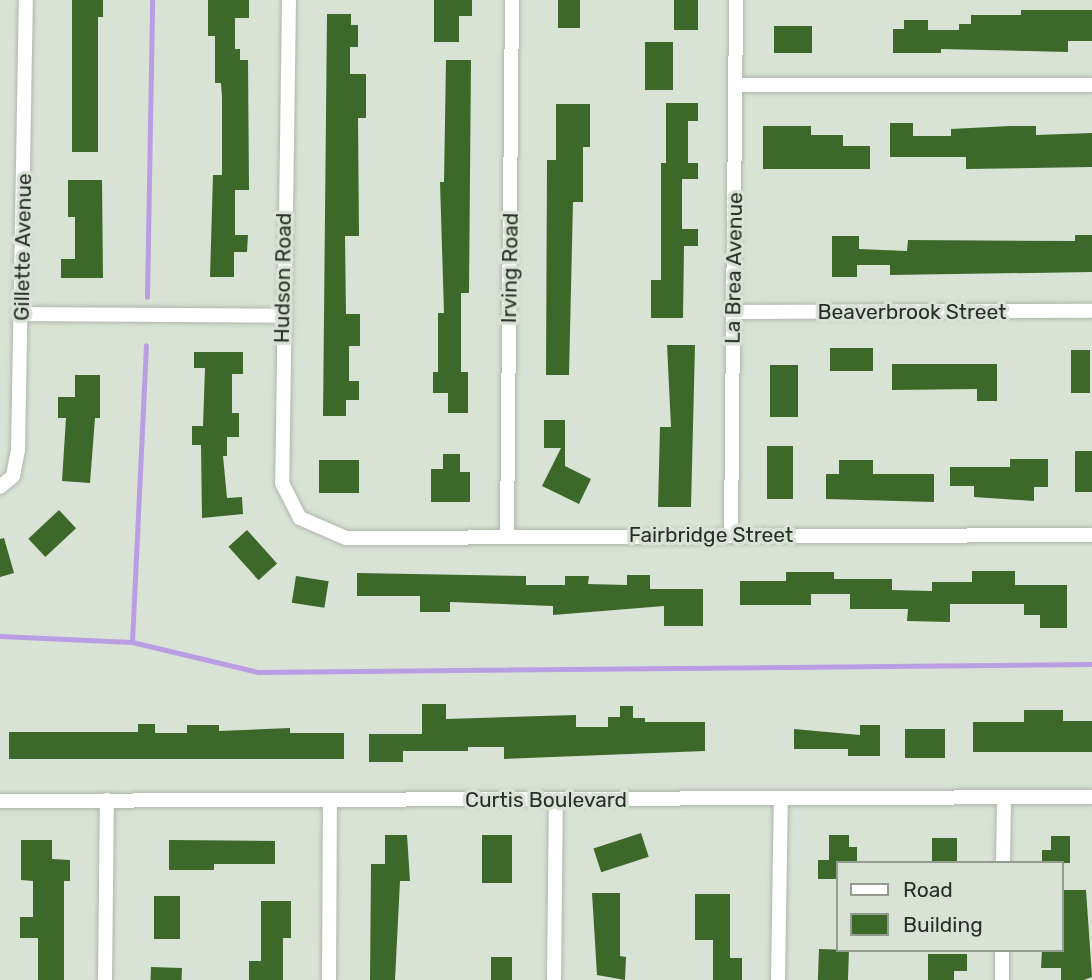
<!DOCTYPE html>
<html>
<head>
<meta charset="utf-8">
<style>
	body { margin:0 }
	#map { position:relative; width:1092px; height:980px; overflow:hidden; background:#d9e3d5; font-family:Rubik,sans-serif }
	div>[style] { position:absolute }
	.stream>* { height:5px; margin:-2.5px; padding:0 2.5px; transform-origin:2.5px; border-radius:2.5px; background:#b99ee4 }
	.building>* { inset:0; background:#3c682a; transform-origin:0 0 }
	.roads { filter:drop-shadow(0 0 2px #adb7a9) drop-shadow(0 0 2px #adb7a9) }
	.street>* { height:14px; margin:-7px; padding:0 7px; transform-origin:7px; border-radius:7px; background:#fff }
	span { translate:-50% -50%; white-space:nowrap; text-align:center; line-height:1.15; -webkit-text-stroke:7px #d9e3d5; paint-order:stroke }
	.street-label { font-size:21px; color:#2a2e29 }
	.legend { position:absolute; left:836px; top:861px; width:228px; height:91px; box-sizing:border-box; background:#d9e3d5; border:2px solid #939b90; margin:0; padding:9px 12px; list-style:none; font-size:21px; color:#2a2e29 }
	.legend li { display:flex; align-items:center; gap:14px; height:35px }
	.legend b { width:35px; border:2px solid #939b90 }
</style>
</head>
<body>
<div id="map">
	<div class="stream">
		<i style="left:147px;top:297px;width:297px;rotate:-89deg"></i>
		<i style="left:0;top:636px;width:132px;rotate:2.6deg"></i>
		<i style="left:132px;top:642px;width:130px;rotate:13.4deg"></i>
		<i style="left:258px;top:672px;width:834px;rotate:-0.55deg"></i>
		<i style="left:132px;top:642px;width:297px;rotate:-87.3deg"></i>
	</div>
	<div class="building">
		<i style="clip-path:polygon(72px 0,103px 0,103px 17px,98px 17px,98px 152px,72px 152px)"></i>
		<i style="clip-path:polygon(208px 0,249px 0,249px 18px,235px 18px,235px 49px,240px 49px,240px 60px,248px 60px,249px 190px,235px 190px,235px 235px,248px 235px,247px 252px,234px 252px,234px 277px,210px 277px,213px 175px,222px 175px,222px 97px,221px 83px,215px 83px,215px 36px,208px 36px)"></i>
		<i style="clip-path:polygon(434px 0,472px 0,472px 16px,459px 16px,459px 42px,434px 42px)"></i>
		<i style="left:558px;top:0;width:22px;height:28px"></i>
		<i style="left:674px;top:0;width:24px;height:30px"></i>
		<i style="clip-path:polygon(1021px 10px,1092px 10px,1092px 41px,1068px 41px,1068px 52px,941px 49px,941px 53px,893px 53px,893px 29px,904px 29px,904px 20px,928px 20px,928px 30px,959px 30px,959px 24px,971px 24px,971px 15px,1021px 15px)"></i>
		<i style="clip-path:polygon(327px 14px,351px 14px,351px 25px,358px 25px,358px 47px,350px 47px,350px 74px,366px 74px,366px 118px,358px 118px,359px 236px,345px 236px,346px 314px,360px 314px,360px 346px,349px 346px,349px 381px,359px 381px,359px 400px,346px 400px,346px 416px,323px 416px)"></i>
		<i style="left:774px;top:26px;width:38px;height:27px"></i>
		<i style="left:645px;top:42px;width:28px;height:48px"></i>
		<i style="clip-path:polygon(446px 60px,471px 60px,469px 293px,461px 293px,461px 372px,468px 372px,468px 413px,448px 413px,448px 393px,433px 393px,433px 372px,438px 372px,438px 313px,444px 313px,440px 182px,444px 182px)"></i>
		<i style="clip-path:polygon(666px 103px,698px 103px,698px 121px,688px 121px,688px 163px,698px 163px,698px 179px,682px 179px,682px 229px,698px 229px,698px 246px,684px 246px,683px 318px,651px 318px,651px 280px,661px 280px,661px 163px,666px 163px)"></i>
		<i style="clip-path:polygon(556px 104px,590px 104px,590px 147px,583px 147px,583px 202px,573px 202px,569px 375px,546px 375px,547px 160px,556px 160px)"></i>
		<i style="clip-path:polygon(890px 123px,913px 123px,913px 136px,951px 136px,951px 129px,1010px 126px,1036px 126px,1036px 135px,1092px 133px,1092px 167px,966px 169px,966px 157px,890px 157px)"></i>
		<i style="clip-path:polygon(763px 126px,811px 126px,811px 135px,843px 135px,843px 146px,870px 146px,870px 169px,763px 169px)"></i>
		<i style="clip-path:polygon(68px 180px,102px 180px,103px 278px,61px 278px,61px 259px,75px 259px,75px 217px,68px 217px)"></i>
		<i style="clip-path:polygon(1075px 235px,1092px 235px,1092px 272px,890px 275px,890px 265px,857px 265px,857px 277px,832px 277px,832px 236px,859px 236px,859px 249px,907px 251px,908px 240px,1075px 241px)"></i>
		<i style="clip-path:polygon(667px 345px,695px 345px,691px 507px,658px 507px,660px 427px,671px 427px)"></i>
		<i style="left:830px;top:348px;width:43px;height:23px"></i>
		<i style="left:1071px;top:350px;width:19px;height:43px"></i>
		<i style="clip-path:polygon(194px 352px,243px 352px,243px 374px,232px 374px,232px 413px,239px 413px,239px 437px,227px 437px,227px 456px,223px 456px,227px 498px,242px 497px,243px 514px,202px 518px,201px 445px,192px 445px,192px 426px,203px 426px,205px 368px,194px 368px)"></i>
		<i style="clip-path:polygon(892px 364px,997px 364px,997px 401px,977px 401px,977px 389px,892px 390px)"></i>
		<i style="left:770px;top:365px;width:28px;height:52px"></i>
		<i style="clip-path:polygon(75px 375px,100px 375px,100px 418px,95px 418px,90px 483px,62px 481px,66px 418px,58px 418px,58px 397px,75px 397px)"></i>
		<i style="clip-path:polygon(544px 420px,565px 420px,565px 466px,591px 479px,579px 504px,542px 486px,561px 448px,544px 448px)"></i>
		<i style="left:767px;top:446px;width:26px;height:53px"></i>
		<i style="left:1075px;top:451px;width:17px;height:41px"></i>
		<i style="clip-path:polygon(443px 454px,460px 454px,460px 472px,470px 472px,470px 502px,431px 502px,431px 469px,443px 469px)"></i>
		<i style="clip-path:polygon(1010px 459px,1048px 459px,1048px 487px,1034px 487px,1034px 501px,974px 497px,974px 486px,950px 486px,950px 467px,1010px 467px)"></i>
		<i style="left:319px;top:460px;width:40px;height:33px"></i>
		<i style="clip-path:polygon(839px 460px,873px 460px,873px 474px,934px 474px,934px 502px,826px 499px,826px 474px,839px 474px)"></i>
		<i style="left:59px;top:510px;width:25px;height:42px;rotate:47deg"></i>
		<i style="left:247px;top:530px;width:45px;height:25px;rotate:48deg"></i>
		<i style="clip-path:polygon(4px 538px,14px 573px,0 577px,0 539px)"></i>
		<i style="clip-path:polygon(972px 571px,1015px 571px,1015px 585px,1067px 585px,1067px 628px,1040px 628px,1040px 615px,1024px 615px,1024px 604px,950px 604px,950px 622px,907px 621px,908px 609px,850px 609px,850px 594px,811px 594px,811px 605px,740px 605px,740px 581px,786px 581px,786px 572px,834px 572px,834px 579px,892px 579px,892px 590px,932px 591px,932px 582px,972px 582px)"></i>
		<i style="clip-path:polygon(357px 573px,526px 576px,526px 585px,565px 585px,565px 576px,589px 576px,588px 584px,627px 585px,627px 575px,650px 575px,650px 589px,703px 589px,703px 626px,664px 626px,664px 606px,553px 615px,553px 606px,450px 602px,450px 612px,420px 612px,420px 596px,357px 596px)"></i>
		<i style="left:296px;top:576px;width:33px;height:27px;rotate:9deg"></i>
		<i style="clip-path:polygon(422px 704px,446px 704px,446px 719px,576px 715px,576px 727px,608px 727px,608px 717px,620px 717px,620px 706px,633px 706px,633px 718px,645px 718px,645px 722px,705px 722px,705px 751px,504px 759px,504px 747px,468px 747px,468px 751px,403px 751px,403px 762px,369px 762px,369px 734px,422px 734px)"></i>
		<i style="clip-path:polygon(1024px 710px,1063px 710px,1063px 721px,1092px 721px,1092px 752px,973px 752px,973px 722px,1024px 722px)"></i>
		<i style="clip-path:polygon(138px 724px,155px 724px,155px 733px,187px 733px,187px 725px,219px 725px,219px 731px,290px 728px,290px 733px,344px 733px,344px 759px,9px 759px,9px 732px,138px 732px)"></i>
		<i style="clip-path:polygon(860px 725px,880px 725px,880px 756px,848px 756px,848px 749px,794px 749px,794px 729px,860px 735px)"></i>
		<i style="left:905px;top:729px;width:40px;height:29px"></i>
		<i style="left:641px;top:833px;width:25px;height:50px;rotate:72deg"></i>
		<i style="clip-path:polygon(385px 835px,407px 835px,410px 881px,400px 881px,395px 980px,370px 980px,371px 864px,385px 864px)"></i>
		<i style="left:482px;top:835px;width:30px;height:48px"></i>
		<i style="clip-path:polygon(829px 835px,849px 835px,849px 847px,857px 847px,857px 863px,838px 863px,838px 879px,818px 879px,818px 860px,829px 860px)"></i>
		<i style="clip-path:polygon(1051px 836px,1070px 836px,1070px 863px,1042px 863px,1042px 850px,1051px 850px)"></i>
		<i style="left:932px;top:838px;width:25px;height:25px"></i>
		<i style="clip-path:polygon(21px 840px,52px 840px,52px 859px,70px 860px,70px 881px,64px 881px,64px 980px,38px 980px,38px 938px,20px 938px,20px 917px,33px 917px,33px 881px,21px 880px)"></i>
		<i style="clip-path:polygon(169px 840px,275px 841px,275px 864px,214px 864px,214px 870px,169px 870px)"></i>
		<i style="clip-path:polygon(1062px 890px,1086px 890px,1092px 977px,1084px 980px,1061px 980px,1061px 968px,1041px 968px,1042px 950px,1062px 950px)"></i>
		<i style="clip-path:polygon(592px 893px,620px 893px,620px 956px,626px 957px,625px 980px,597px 975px)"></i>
		<i style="clip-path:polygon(695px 894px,730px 894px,730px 958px,742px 958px,742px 980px,713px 980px,713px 940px,695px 940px)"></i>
		<i style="left:154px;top:896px;width:26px;height:43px"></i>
		<i style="clip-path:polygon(261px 901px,291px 901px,291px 938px,283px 938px,283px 980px,249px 980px,249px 961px,261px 961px)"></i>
		<i style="left:819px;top:949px;width:30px;height:31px;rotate:2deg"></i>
		<i style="clip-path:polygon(928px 954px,967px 954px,967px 971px,954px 971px,954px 980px,928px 980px)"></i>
		<i style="left:491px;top:957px;width:21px;height:23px"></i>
		<i style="left:151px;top:967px;width:31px;height:13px;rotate:2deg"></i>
	</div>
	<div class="roads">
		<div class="street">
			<i style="left:289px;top:0;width:483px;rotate:90.8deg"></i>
			<i style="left:282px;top:483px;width:39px;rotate:63deg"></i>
			<i style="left:300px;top:518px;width:50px;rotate:23.5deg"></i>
			<i style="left:346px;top:538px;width:746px;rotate:-0.23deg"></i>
			<i style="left:736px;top:85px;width:356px"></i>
			<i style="left:733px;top:312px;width:359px;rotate:-0.2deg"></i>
			<i style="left:23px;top:314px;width:259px;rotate:0.4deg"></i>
			<i style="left:0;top:487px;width:17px;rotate:-40deg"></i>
			<i style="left:13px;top:476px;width:25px;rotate:-79deg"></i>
			<i style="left:18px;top:451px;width:451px;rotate:-89deg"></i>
			<i style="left:731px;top:535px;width:535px;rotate:-89.46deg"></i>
			<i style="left:507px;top:537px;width:537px;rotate:-89.47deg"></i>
			<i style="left:0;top:801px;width:1092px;rotate:-0.21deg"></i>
			<i style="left:1003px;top:863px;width:65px;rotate:-89.1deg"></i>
			<i style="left:105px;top:980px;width:180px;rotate:-89.4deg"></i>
			<i style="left:329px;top:980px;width:179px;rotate:-89.7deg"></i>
			<i style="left:554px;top:980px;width:180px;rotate:-89.4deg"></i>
			<i style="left:778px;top:980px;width:182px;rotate:-89.1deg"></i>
			<i style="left:1002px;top:980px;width:30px;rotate:-90deg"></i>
		</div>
	</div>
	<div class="street-label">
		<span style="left:23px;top:247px;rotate:-89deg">Gillette Avenue</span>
		<span style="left:510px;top:268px;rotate:-89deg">Irving Road</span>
		<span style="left:734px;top:268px;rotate:-89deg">La Brea Avenue</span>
		<span style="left:283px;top:278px;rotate:-89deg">Hudson Road</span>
		<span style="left:912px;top:312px">Beaverbrook Street</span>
		<span style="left:711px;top:535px">Fairbridge Street</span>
		<span style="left:546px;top:800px">Curtis Boulevard</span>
	</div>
	<ul class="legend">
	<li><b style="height:9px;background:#fff"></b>Road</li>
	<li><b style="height:19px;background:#3c682a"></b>Building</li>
	</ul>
</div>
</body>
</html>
